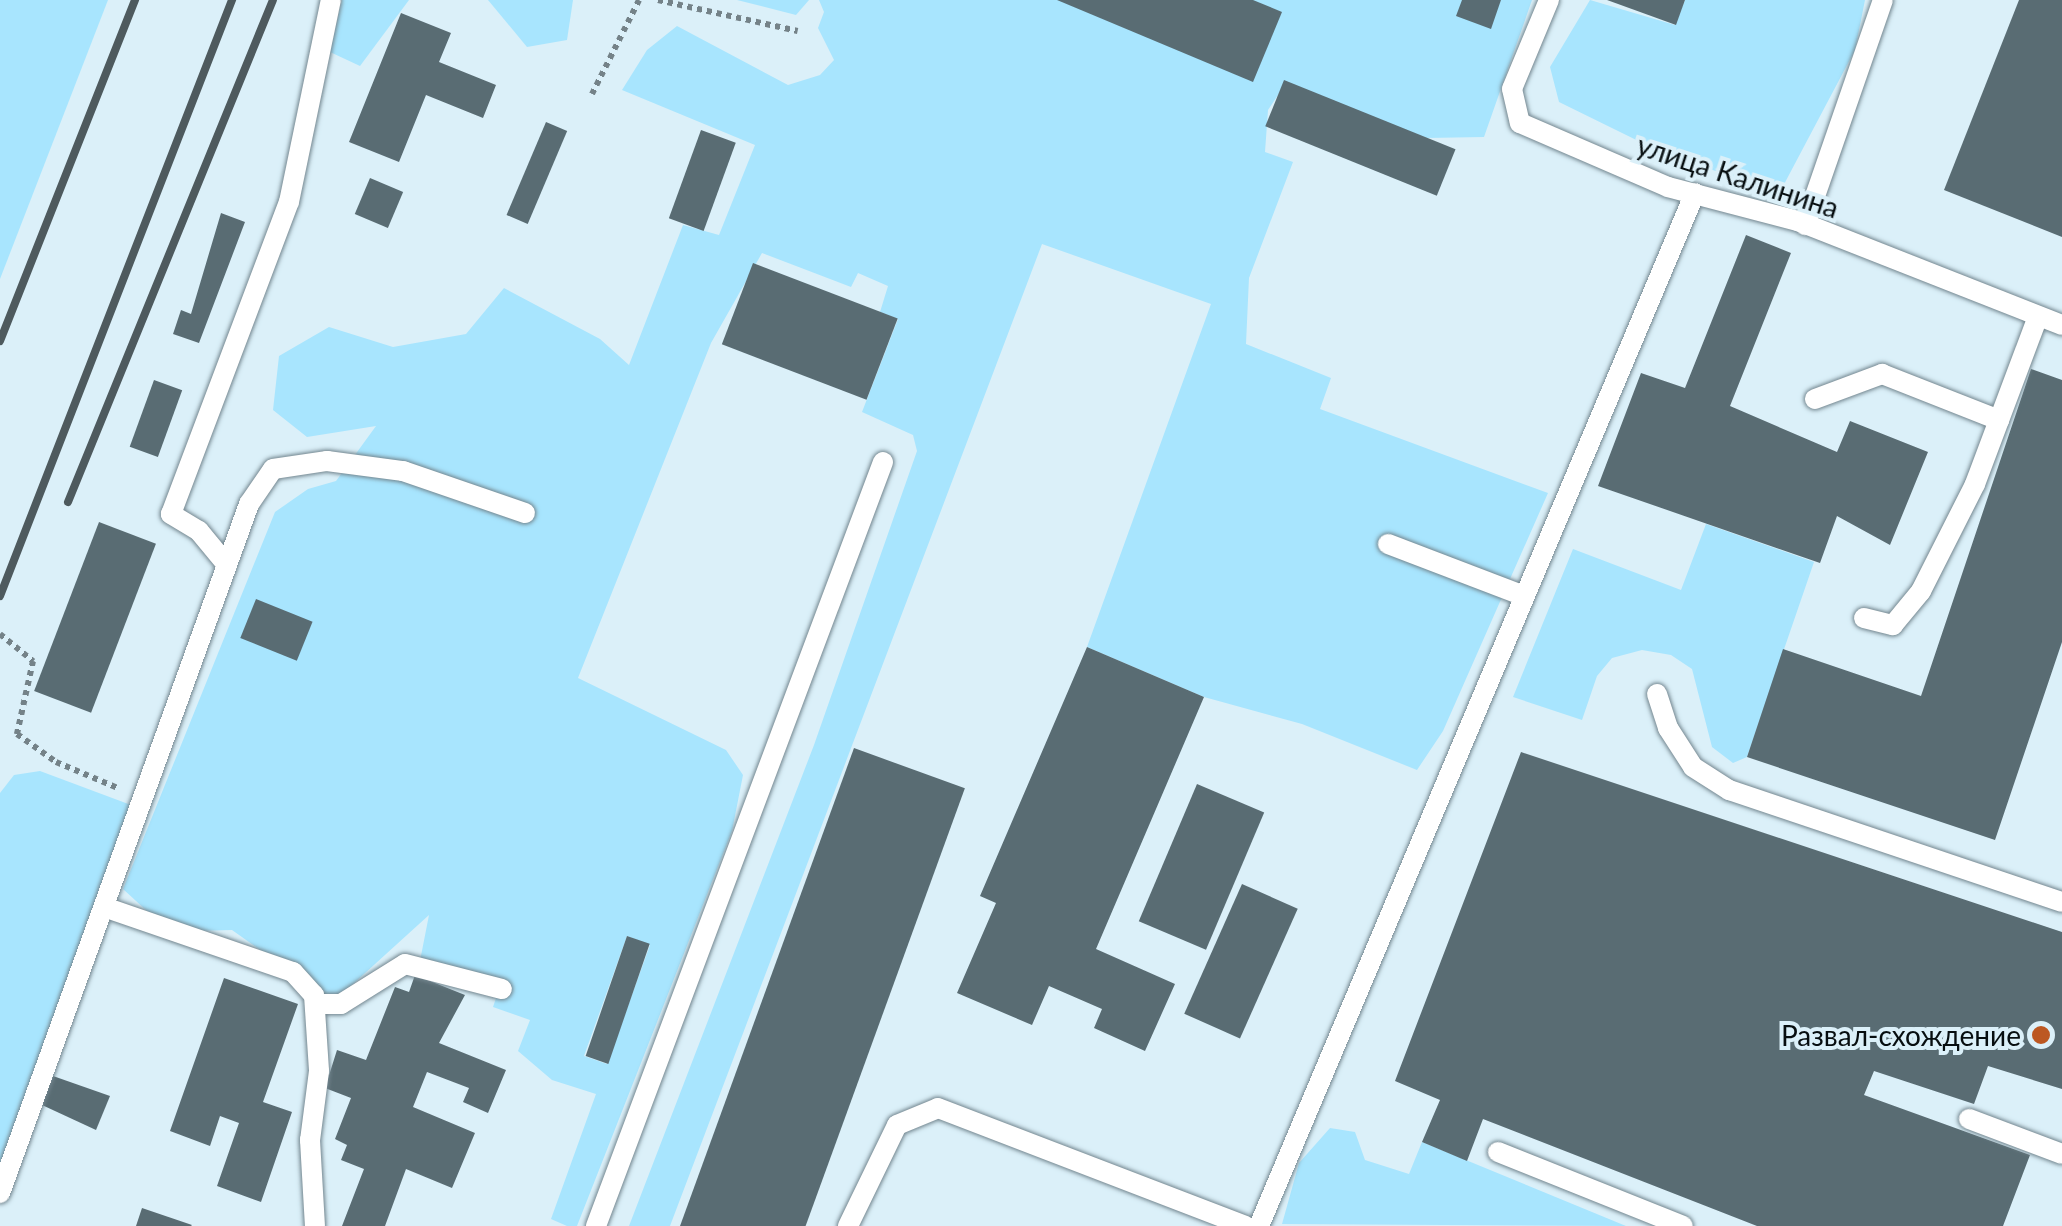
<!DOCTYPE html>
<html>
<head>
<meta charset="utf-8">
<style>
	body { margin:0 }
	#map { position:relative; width:2062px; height:1226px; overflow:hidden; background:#dbf0f9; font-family:Lato,sans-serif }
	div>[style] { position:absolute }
	.green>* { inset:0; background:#a8e5fe }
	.building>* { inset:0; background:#596c73; transform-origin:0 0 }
	.path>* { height:6px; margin-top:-3px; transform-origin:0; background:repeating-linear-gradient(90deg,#748288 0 5px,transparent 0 10px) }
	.roads { filter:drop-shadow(0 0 2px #73868f) drop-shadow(0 0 2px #73868f) }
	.service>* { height:20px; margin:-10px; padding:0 10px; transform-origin:10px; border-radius:10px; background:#fff }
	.rail>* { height:8px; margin:-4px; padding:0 4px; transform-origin:4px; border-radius:4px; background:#4e5a5e }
	.dots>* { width:28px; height:28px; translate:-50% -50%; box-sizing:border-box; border:5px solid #dbf0f9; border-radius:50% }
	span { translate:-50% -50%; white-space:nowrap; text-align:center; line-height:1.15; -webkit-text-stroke:8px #dbf0f9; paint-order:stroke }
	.street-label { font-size:28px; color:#070e10 }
	.poi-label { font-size:28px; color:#070e10 }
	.right { translate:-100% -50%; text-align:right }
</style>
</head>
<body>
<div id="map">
	<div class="green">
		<i style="clip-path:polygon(0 0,108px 0,0 279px)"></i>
		<i style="clip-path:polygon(342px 0,409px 0,360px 66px,330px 52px)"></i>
		<i style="clip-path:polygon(488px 0,573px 0,567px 40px,527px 47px)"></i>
		<i style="clip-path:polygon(737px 0,809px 0,796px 15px)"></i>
		<i style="clip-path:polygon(evenodd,819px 0,1532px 0,1484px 137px,1426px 138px,1286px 83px,1268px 110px,1265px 152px,1293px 162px,1249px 278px,1246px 344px,1331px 378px,1320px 409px,1548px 493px,1443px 731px,1417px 770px,1302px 724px,1204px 697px,1087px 647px,1211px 304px,1042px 244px,670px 1226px,629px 1226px,814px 745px,917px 451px,913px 435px,862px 412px,898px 319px,880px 312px,888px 286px,858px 273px,851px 287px,762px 253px,711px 343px,578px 678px,726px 750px,743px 775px,732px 831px,577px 1226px,567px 1226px,551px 1219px,596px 1094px,552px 1080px,518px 1051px,530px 1020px,493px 1007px,496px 998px,418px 971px,429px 915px,342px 994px,325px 996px,232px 930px,193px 931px,148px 912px,123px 889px,275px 512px,308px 489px,336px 481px,376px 426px,307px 437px,273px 410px,279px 356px,329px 327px,393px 347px,466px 334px,504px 288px,600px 339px,629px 365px,683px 225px,719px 235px,755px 145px,622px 90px,647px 50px,677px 26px,788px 85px,820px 75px,834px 60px,818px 28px,824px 12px,819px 0,627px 936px,650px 945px,607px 1064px,584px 1056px,627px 936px)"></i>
		<i style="clip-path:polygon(1590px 0,1675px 25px,1685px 0,1865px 0,1855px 50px,1781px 190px,1675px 159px,1559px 102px,1550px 67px)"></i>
		<i style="clip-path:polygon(1706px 524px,1814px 562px,1747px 757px,1733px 763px,1712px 747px,1692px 669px,1671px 655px,1642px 650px,1612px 658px,1597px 676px,1582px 720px,1513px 697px,1573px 549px,1681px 590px)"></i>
		<i style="clip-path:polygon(40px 771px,131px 805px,0 1168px,0 793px,14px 775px)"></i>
		<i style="clip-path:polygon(1330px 1128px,1355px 1132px,1365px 1160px,1409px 1174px,1422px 1142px,1626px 1226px,1282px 1224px,1299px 1163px)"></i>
	</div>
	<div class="building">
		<i style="clip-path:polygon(1057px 0,1253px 0,1282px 12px,1253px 82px)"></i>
		<i style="clip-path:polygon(1462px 0,1501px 0,1491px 29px,1456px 16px)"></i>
		<i style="clip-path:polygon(1607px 0,1685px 0,1676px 25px)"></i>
		<i style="clip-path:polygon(2019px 0,2062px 0,2062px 237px,1944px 190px)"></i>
		<i style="clip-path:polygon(401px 13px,451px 33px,439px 62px,496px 85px,483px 118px,426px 95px,399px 162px,349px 142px)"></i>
		<i style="left:1284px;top:80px;width:185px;height:50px;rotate:22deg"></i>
		<i style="left:546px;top:122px;width:23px;height:101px;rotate:23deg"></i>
		<i style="left:701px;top:130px;width:37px;height:94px;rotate:20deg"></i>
		<i style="left:370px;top:178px;width:36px;height:39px;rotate:23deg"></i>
		<i style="clip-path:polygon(221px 213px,245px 222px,199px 343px,173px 334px,181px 310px,191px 314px)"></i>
		<i style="clip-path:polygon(1746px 235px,1791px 253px,1730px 406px,1837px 452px,1850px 421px,1928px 452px,1890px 545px,1837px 516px,1820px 563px,1598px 486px,1641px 373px,1685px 388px)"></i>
		<i style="left:753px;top:263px;width:155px;height:87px;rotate:21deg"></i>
		<i style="clip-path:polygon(2031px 369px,2062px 380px,2062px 642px,1995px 840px,1747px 757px,1783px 649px,1921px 696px)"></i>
		<i style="left:154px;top:380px;width:30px;height:71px;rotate:20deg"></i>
		<i style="left:99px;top:522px;width:61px;height:181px;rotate:21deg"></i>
		<i style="left:256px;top:599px;width:61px;height:42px;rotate:22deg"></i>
		<i style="clip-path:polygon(1087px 647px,1204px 697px,1096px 949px,1175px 984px,1145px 1051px,1094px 1028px,1102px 1009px,1049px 986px,1032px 1025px,957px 993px,996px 903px,980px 896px)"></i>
		<i style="left:854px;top:748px;width:118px;height:512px;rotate:20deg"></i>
		<i style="clip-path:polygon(1521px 752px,2062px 932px,2062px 1089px,1988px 1066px,1974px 1104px,1874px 1071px,1864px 1095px,2030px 1155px,2003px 1226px,1757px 1226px,1483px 1119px,1467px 1161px,1422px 1142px,1440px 1100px,1395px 1081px)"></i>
		<i style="left:1197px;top:784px;width:73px;height:149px;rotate:23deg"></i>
		<i style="left:1242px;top:884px;width:61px;height:142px;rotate:24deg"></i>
		<i style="left:627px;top:936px;width:24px;height:127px;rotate:19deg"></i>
		<i style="clip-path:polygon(415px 975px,465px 995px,439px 1043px,506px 1070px,488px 1113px,463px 1102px,469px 1088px,427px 1072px,413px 1107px,475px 1133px,452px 1188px,406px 1169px,385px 1226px,342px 1226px,364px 1169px,341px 1160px,347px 1145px,335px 1139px,351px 1098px,325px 1088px,337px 1050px,366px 1060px,395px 987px,409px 992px)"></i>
		<i style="clip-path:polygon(224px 978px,298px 1004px,263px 1102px,292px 1112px,261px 1202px,217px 1186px,239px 1123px,220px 1116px,210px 1146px,170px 1131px)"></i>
		<i style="clip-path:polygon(53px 1076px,110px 1096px,96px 1130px,42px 1105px)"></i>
		<i style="clip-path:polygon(142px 1208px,192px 1225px,191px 1226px,136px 1226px)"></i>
	</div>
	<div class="path">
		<i style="left:658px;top:0;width:143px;rotate:12.5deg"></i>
		<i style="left:592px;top:94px;width:105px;rotate:-63.4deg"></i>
		<i style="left:0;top:634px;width:43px;rotate:39.3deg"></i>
		<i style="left:33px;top:661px;width:75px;rotate:102.4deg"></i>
		<i style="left:17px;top:734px;width:48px;rotate:35.7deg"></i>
		<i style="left:56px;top:762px;width:67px;rotate:22.8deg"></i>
	</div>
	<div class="roads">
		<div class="service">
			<i style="left:1549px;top:0;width:96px;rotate:112.6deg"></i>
			<i style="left:1512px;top:89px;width:35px;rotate:77deg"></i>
			<i style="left:1520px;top:123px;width:161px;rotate:23.4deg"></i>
			<i style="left:1668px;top:187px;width:134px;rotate:14.7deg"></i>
			<i style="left:1798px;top:221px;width:284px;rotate:21.5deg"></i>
			<i style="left:1805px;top:225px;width:238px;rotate:-70.9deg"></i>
			<i style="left:1815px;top:399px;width:72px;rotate:-20.5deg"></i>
			<i style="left:1882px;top:374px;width:126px;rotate:21.5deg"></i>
			<i style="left:1388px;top:544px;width:146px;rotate:20.9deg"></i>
			<i style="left:227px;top:565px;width:44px;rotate:-129.5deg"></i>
			<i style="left:199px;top:531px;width:33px;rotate:-149deg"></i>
			<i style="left:171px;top:514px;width:334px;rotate:-69.3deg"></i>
			<i style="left:289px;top:202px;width:206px;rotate:-78.3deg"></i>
			<i style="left:1864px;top:618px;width:30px;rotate:14deg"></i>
			<i style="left:1893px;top:625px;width:44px;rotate:-50.5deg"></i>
			<i style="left:1921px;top:591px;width:120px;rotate:-63.2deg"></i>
			<i style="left:1975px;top:484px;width:179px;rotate:-69.4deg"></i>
			<i style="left:1657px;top:694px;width:36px;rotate:72deg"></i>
			<i style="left:1668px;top:728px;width:46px;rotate:57.3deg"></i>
			<i style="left:1693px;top:767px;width:43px;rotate:32.6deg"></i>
			<i style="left:1729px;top:790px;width:351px;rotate:18.6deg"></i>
			<i style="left:104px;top:907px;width:200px;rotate:19deg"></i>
			<i style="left:293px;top:972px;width:31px;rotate:48deg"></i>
			<i style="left:314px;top:995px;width:76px;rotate:86.2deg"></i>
			<i style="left:319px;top:1071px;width:70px;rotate:97.4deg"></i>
			<i style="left:310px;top:1140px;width:86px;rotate:86.7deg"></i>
			<i style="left:315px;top:1004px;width:26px"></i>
			<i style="left:341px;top:1004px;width:75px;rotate:-32deg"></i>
			<i style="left:405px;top:964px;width:100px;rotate:14.5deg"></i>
			<i style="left:1969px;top:1119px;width:99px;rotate:20.6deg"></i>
			<i style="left:1498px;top:1152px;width:199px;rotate:21.8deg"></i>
			<i style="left:0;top:1193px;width:733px;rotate:-70.13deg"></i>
			<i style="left:249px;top:504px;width:42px;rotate:-55.6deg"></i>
			<i style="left:273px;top:469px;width:55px;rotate:-8.4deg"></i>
			<i style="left:327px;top:461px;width:77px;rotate:7.5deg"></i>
			<i style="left:403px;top:471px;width:129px;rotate:19deg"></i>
			<i style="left:596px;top:1226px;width:816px;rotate:-69.41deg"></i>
			<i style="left:848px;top:1226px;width:112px;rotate:-64.1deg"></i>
			<i style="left:897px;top:1125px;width:44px;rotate:-22.5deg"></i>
			<i style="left:938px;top:1108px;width:329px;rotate:21deg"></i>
			<i style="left:1259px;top:1226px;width:1121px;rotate:-67.12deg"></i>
		</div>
	</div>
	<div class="rail">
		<i style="left:0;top:341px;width:367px;rotate:-68.4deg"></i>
		<i style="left:68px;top:502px;width:542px;rotate:-67.79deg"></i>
		<i style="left:0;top:596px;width:640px;rotate:-68.73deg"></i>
	</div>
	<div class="dots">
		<i style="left:2041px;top:1035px;background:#bc5822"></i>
	</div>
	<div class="street-label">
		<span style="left:1738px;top:176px;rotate:18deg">улица Калинина</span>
	</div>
	<div class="poi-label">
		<span class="right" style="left:2021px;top:1035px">Развал-схождение</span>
	</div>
</div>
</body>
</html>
